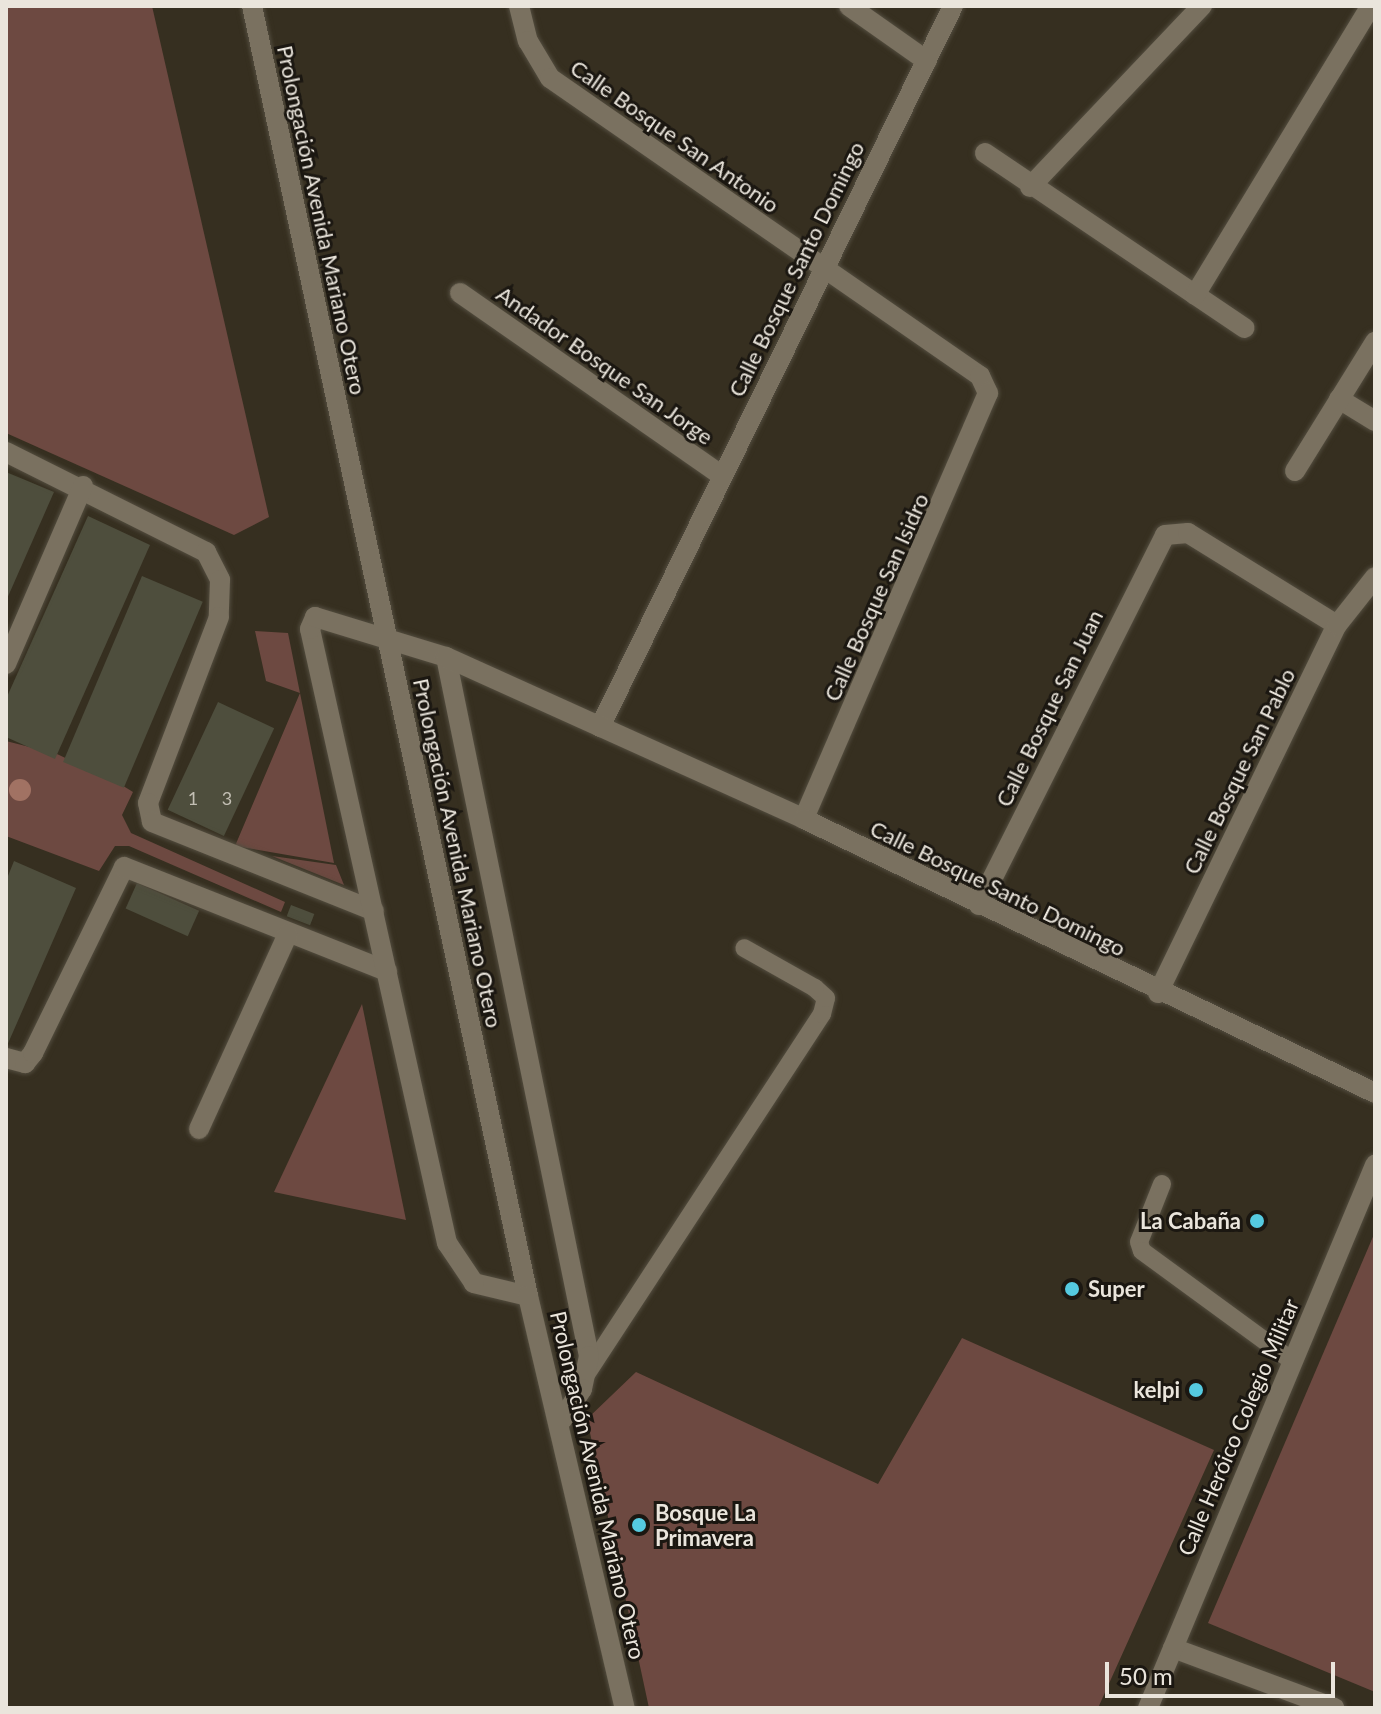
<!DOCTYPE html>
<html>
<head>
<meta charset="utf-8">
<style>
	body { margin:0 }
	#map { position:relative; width:1381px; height:1714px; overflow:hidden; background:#362f20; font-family:Lato,sans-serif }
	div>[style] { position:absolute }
	.green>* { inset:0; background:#6d4941 }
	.building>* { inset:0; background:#4e4e3d; transform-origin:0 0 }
	.roads { filter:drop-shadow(0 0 2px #534d3f) drop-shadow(0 0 2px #534d3f) }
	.service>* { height:18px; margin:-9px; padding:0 9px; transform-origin:9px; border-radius:9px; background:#7a7160 }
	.minor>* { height:20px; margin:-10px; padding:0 10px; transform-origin:10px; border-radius:10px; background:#7a7160 }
	.tertiary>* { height:20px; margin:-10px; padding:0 10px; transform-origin:10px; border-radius:10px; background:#7a7160 }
	.trees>* { width:22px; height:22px; margin:-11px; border-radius:50%; background:#a17263 }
	.dots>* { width:22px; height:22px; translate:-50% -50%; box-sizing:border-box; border:4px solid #1b1711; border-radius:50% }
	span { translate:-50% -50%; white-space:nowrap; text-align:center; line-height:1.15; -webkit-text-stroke:6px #1b1711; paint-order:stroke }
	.number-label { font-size:18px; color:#c3bfb4 }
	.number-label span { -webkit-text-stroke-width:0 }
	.street-label { font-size:22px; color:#eae5dc }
	.poi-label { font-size:22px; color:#eae5dc; font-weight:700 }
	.right { translate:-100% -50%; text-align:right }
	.left { translate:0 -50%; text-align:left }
	.frame { position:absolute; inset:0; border:8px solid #eae5dc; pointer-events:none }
	.scale { position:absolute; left:1105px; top:1662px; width:230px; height:36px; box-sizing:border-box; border:4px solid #eae5dc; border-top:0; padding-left:10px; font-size:24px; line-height:28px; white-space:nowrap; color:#eae5dc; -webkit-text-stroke:6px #1b1711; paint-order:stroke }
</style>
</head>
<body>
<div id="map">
	<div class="green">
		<i style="clip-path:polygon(6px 6px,152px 6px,269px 517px,234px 535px,6px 433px)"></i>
		<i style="clip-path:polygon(255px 631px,288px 633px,334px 863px,235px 846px,300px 693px,266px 681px)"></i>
		<i style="clip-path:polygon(6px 741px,57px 754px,120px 784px,133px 792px,122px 815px,131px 833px,285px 902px,281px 912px,129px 846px,115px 846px,99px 871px,6px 836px)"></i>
		<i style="clip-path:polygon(272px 856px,336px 865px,344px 885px)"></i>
		<i style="clip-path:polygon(362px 1004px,406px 1220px,274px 1192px)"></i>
		<i style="clip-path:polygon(1375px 1232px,1375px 1692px,1208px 1623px)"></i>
		<i style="clip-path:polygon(962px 1338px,1214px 1450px,1098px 1708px,649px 1708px,587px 1419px,636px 1372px,878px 1484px)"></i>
	</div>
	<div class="building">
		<i style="clip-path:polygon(6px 472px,54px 492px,6px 601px)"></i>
		<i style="clip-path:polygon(88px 516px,150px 545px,55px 759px,6px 737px,6px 699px)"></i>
		<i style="left:142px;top:576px;width:66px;height:202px;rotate:23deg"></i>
		<i style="left:218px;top:702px;width:62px;height:119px;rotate:25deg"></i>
		<i style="clip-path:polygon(14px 861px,76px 888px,6px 1048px,6px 881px)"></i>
		<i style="left:137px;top:883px;width:68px;height:28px;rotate:24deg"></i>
		<i style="left:291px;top:905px;width:25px;height:12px;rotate:21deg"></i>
	</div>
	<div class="roads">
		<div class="service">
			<i style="left:1162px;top:1184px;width:62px;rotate:111.6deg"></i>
			<i style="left:1139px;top:1242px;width:9px;rotate:72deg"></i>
			<i style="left:1142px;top:1251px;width:185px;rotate:36.2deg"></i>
			<i style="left:587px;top:1373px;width:429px;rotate:-56.8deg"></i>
			<i style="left:822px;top:1014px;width:16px;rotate:-76deg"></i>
			<i style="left:826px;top:998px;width:15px;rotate:-138deg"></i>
			<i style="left:815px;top:988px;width:81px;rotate:-150.6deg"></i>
		</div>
		<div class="minor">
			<i style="left:519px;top:6px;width:36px;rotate:76deg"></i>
			<i style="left:528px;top:41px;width:43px;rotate:59.3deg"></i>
			<i style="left:550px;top:78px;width:523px;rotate:34.72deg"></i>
			<i style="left:980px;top:376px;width:19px;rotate:65deg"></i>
			<i style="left:988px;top:393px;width:464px;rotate:113.4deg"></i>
			<i style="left:849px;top:6px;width:95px;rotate:35.2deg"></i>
			<i style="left:985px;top:153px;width:313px;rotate:34deg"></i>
			<i style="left:1030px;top:187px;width:250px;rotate:-46.5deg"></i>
			<i style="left:460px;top:293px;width:320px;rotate:34.9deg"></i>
			<i style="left:1195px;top:295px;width:338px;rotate:-58.7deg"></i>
			<i style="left:1339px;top:399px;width:42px;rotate:31.4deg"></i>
			<i style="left:6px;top:452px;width:224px;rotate:26.6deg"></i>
			<i style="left:206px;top:552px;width:31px;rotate:63deg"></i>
			<i style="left:220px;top:580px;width:37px;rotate:92deg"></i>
			<i style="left:219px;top:617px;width:199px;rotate:110.9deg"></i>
			<i style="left:148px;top:803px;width:19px;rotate:78deg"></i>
			<i style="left:152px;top:822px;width:239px;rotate:21.8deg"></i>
			<i style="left:1295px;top:471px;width:152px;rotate:-58.2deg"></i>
			<i style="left:446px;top:657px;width:713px;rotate:78.44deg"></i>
			<i style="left:589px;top:1356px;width:34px;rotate:102deg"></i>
			<i style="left:582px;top:1389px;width:37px;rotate:123deg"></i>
			<i style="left:6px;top:664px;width:194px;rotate:-66.6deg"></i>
			<i style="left:600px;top:727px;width:803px;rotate:-63.91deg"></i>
			<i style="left:979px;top:905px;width:414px;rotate:-63.3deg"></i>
			<i style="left:1165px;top:535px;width:23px;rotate:-5deg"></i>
			<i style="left:1188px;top:533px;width:175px;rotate:31.7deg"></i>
			<i style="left:1158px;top:993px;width:409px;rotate:-64.1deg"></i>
			<i style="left:1337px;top:625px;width:61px;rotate:-51.6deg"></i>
			<i style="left:6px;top:1058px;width:20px;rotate:15deg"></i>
			<i style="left:25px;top:1063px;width:13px;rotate:-51deg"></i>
			<i style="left:33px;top:1053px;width:207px;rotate:-63.9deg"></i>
			<i style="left:124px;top:867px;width:283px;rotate:21.6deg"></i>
			<i style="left:199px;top:1129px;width:214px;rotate:-65.5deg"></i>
			<i style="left:528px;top:1296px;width:56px;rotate:-166.5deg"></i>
			<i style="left:474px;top:1283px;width:48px;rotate:-124deg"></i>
			<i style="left:447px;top:1243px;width:629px;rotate:-102.58deg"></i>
			<i style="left:310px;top:629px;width:13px;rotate:-67deg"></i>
			<i style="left:315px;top:617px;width:137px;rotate:17deg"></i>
			<i style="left:446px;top:657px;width:393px;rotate:24.3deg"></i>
			<i style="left:804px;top:819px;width:633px;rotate:25.63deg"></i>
			<i style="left:1173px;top:1648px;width:172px;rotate:20.4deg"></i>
			<i style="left:1148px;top:1708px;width:589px;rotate:-67.31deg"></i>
		</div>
		<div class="tertiary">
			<i style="left:252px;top:6px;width:1319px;rotate:77.92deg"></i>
			<i style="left:528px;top:1296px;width:423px;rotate:76.8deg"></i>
		</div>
	</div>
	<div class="trees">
		<i style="left:20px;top:790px"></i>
	</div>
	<div class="dots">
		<i style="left:1257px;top:1221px;background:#55cae0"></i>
		<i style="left:1072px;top:1289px;background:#55cae0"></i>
		<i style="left:1196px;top:1390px;background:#55cae0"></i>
		<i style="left:639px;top:1525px;background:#55cae0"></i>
	</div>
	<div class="number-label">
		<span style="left:193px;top:798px">1</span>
		<span style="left:227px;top:798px">3</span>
	</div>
	<div class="street-label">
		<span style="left:675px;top:136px;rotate:35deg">Calle Bosque San Antonio</span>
		<span style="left:322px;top:220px;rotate:78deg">Prolongación Avenida Mariano Otero</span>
		<span style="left:796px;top:269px;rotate:-64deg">Calle Bosque Santo Domingo</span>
		<span style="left:605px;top:365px;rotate:35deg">Andador Bosque San Jorge</span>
		<span style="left:876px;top:597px;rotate:-66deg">Calle Bosque San Isidro</span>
		<span style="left:1049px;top:708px;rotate:-64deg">Calle Bosque San Juan</span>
		<span style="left:1239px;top:771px;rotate:-64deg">Calle Bosque San Pablo</span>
		<span style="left:458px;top:853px;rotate:78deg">Prolongación Avenida Mariano Otero</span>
		<span style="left:998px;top:888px;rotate:26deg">Calle Bosque Santo Domingo</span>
		<span style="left:1238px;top:1427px;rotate:-67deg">Calle Heróico Colegio Militar</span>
		<span style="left:598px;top:1485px;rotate:77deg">Prolongación Avenida Mariano Otero</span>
	</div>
	<div class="poi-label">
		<span class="right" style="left:1241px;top:1221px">La Cabaña</span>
		<span class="left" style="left:1088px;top:1289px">Super</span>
		<span class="right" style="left:1180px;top:1390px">kelpi</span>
		<span class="left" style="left:655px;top:1525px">Bosque La<br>Primavera</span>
	</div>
	<div class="frame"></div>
	<div class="scale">50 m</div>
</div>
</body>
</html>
